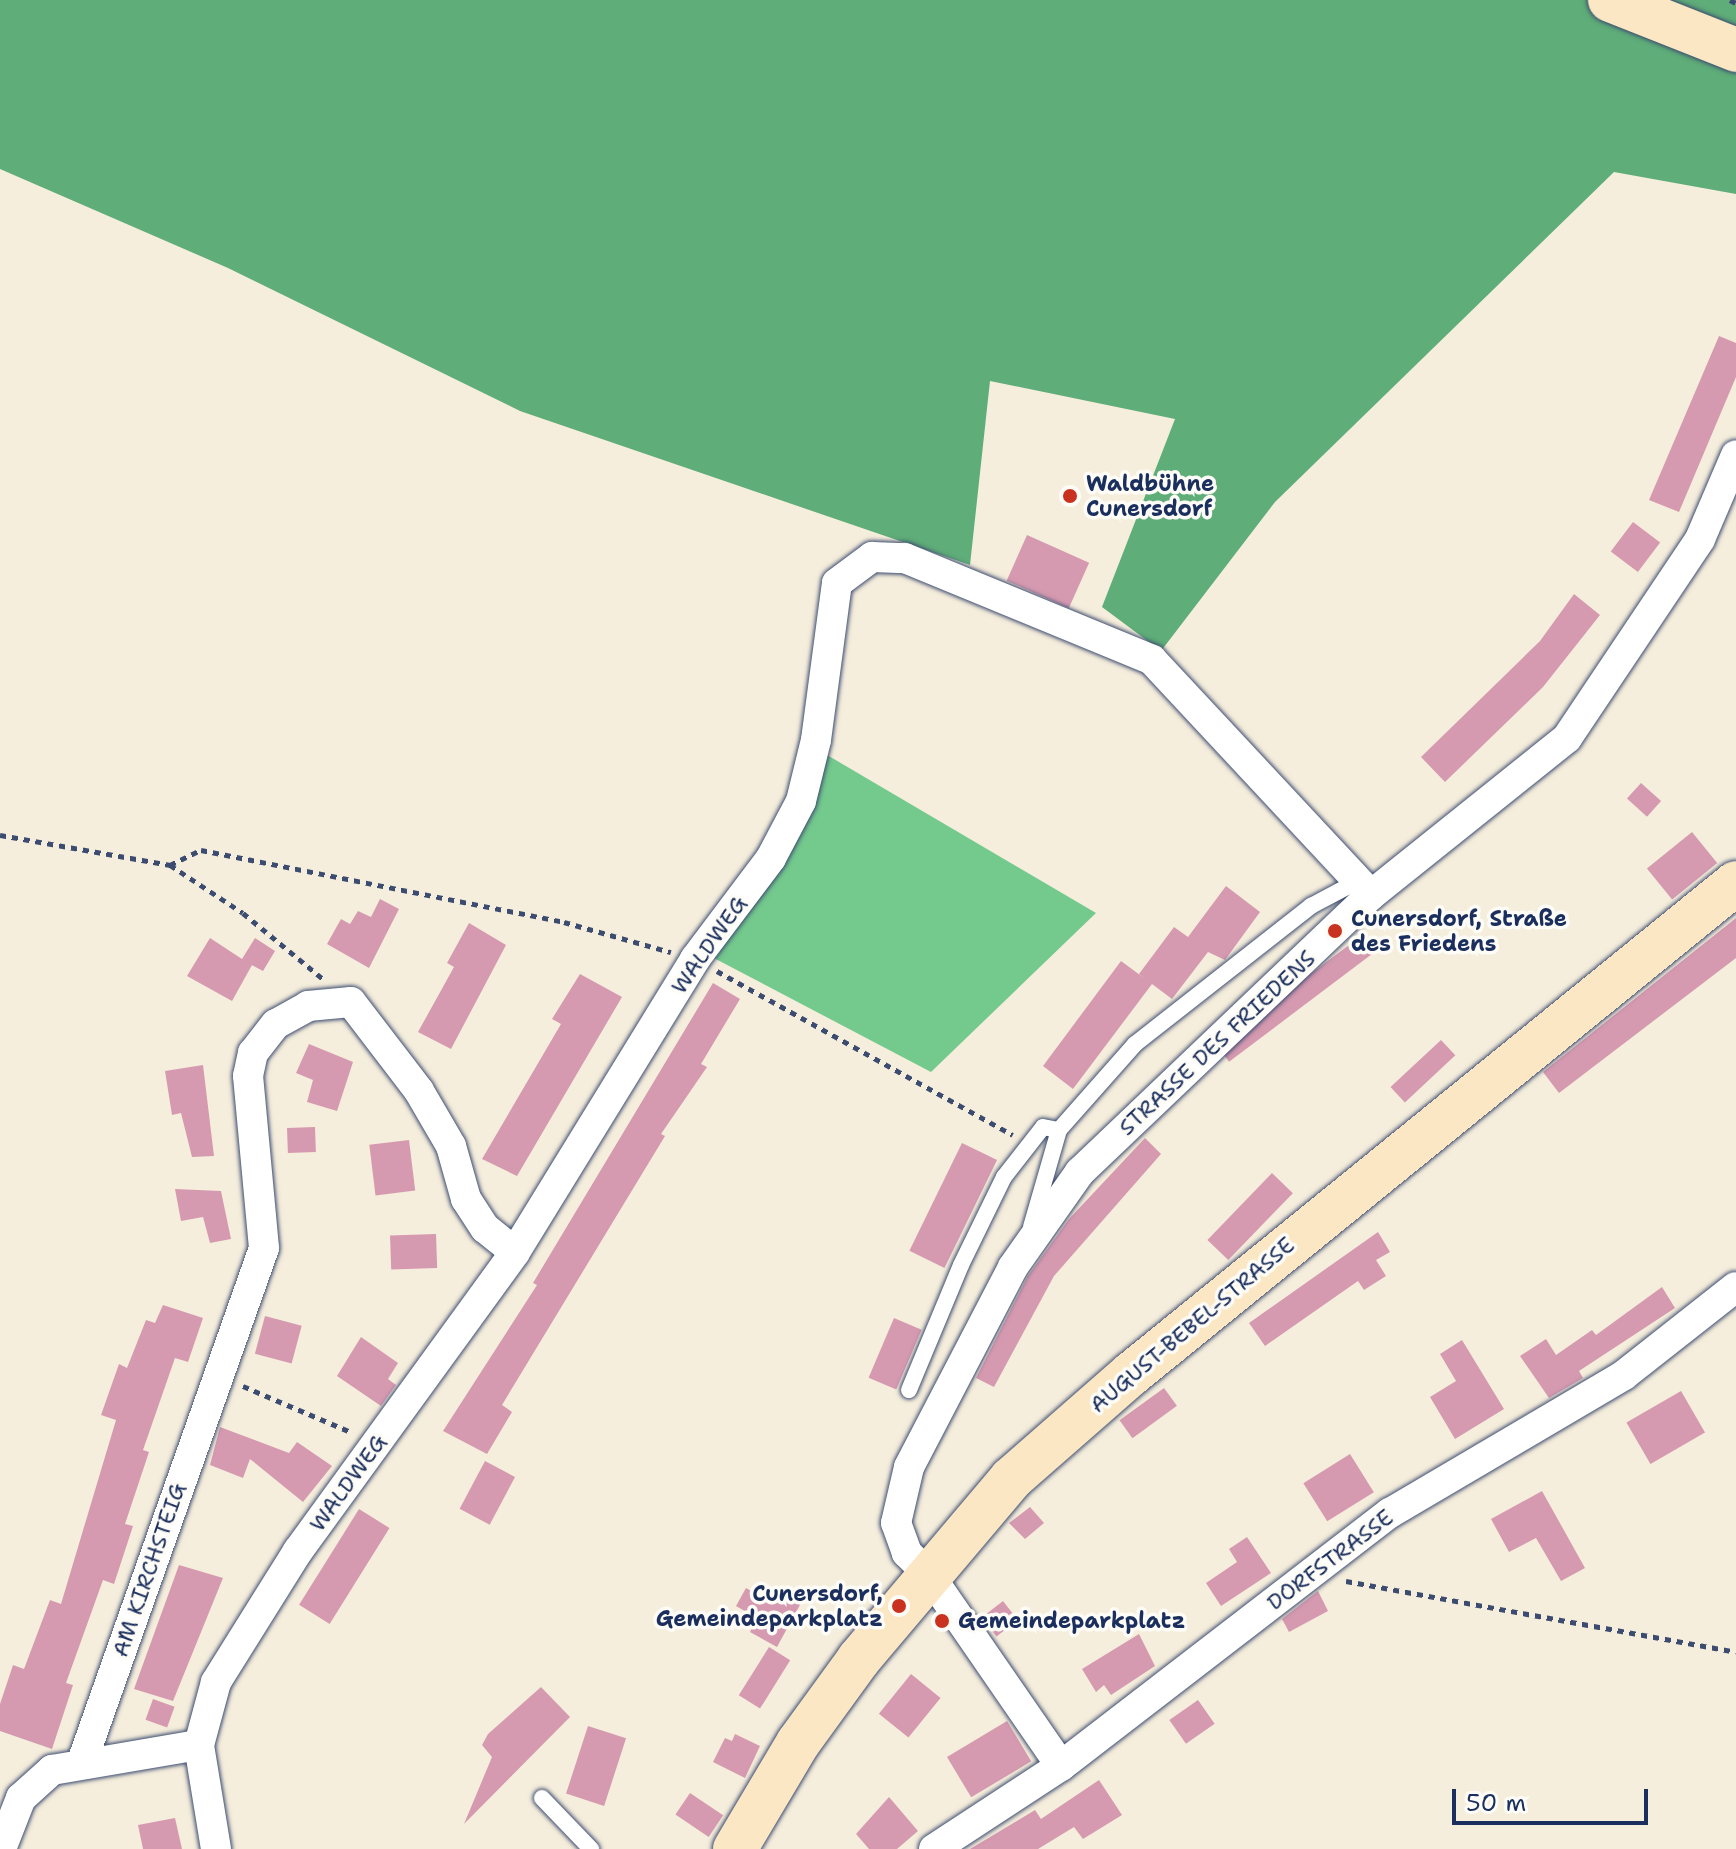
<!DOCTYPE html>
<html>
<head>
<meta charset="utf-8">
<style>
	body { margin:0 }
	#map { position:relative; width:1736px; height:1849px; overflow:hidden; background:#f6eedc; font-family:"Shantell Sans",sans-serif }
	div>[style] { position:absolute }
	.green>* { inset:0; background:#74c98d }
	.forest>* { inset:0; background:#5fad78 }
	.building>* { inset:0; background:#d69ab0; transform-origin:0 0 }
	.path>* { height:5px; margin-top:-2.5px; transform-origin:0; background:repeating-linear-gradient(90deg,#3c4c71 0 6px,transparent 0 12px) }
	.roads { filter:drop-shadow(0 0 2px #3c4c71) drop-shadow(0 0 2px #3c4c71) }
	.service>* { height:16px; margin:-8px; padding:0 8px; transform-origin:8px; border-radius:8px; background:#fff }
	.minor>* { height:30px; margin:-15px; padding:0 15px; transform-origin:15px; border-radius:15px; background:#fff }
	.secondary>* { height:44px; margin:-22px; padding:0 22px; transform-origin:22px; border-radius:22px; background:#fbe7c3 }
	.dots>* { width:22px; height:22px; translate:-50% -50%; box-sizing:border-box; border:4px solid #fdfcf7; border-radius:50% }
	span { translate:-50% -50%; white-space:nowrap; text-align:center; line-height:1.15; -webkit-text-stroke:7px #fdfcf7; paint-order:stroke }
	.poi-label { font-size:22px; color:#1b2f5e; font-weight:700 }
	.left { translate:0 -50%; text-align:left }
	.right { translate:-100% -50%; text-align:right }
	.street-label { font-size:22px; color:#1b2f5e }
	.scale { position:absolute; left:1452px; top:1789px; width:196px; height:36px; box-sizing:border-box; border:4px solid #1b2f5e; border-top:0; padding-left:10px; font-size:24px; line-height:28px; white-space:nowrap; color:#1b2f5e; -webkit-text-stroke:6px #fdfcf7; paint-order:stroke }
</style>
</head>
<body>
<div id="map">
	<div class="green">
		<i style="clip-path:polygon(822px 752px,1096px 913px,931px 1072px,710px 956px)"></i>
	</div>
	<div class="forest">
		<i style="clip-path:polygon(0 0,1736px 0,1736px 194px,1614px 172px,1275px 502px,1161px 651px,1102px 607px,1175px 419px,990px 381px,970px 565px,520px 411px,228px 268px,0 169px)"></i>
	</div>
	<div class="building">
		<i style="clip-path:polygon(1719px 336px,1736px 343px,1736px 377px,1679px 512px,1649px 500px)"></i>
		<i style="left:1633px;top:522px;width:34px;height:37px;rotate:37deg"></i>
		<i style="left:1027px;top:535px;width:68px;height:50px;rotate:24deg"></i>
		<i style="clip-path:polygon(1574px 594px,1600px 615px,1543px 687px,1445px 782px,1421px 757px,1540px 641px)"></i>
		<i style="left:1641px;top:783px;width:27px;height:21px;rotate:42deg"></i>
		<i style="left:1692px;top:832px;width:40px;height:58px;rotate:51deg"></i>
		<i style="clip-path:polygon(1226px 886px,1260px 912px,1225px 960px,1208px 952px,1172px 999px,1152px 984px,1073px 1089px,1043px 1066px,1121px 961px,1144px 978px,1139px 974px,1174px 927px,1188px 937px)"></i>
		<i style="clip-path:polygon(380px 899px,399px 909px,369px 968px,327px 944px,341px 919px,350px 924px,358px 911px,371px 917px)"></i>
		<i style="clip-path:polygon(1736px 918px,1736px 958px,1559px 1093px,1543px 1072px)"></i>
		<i style="clip-path:polygon(469px 923px,506px 945px,451px 1049px,418px 1032px,454px 967px,447px 963px)"></i>
		<i style="left:1365px;top:933px;width:21px;height:186px;rotate:53deg"></i>
		<i style="clip-path:polygon(210px 938px,242px 959px,255px 938px,275px 951px,263px 971px,246px 962px,252px 965px,232px 1001px,187px 976px)"></i>
		<i style="clip-path:polygon(580px 974px,622px 997px,517px 1176px,482px 1159px,561px 1024px,552px 1019px)"></i>
		<i style="clip-path:polygon(713px 983px,740px 999px,701px 1064px,707px 1067px,661px 1134px,665px 1136px,511px 1390px,502px 1405px,512px 1412px,487px 1454px,443px 1431px,537px 1285px,533px 1283px)"></i>
		<i style="left:1441px;top:1040px;width:21px;height:69px;rotate:47deg"></i>
		<i style="clip-path:polygon(309px 1044px,353px 1062px,337px 1111px,307px 1102px,313px 1080px,296px 1073px)"></i>
		<i style="clip-path:polygon(203px 1065px,214px 1156px,192px 1157px,181px 1113px,172px 1115px,165px 1071px)"></i>
		<i style="left:315px;top:1127px;width:25px;height:28px;rotate:88deg"></i>
		<i style="clip-path:polygon(1145px 1138px,1161px 1154px,1054px 1276px,994px 1387px,976px 1378px,1028px 1276px,1069px 1219px)"></i>
		<i style="left:409px;top:1140px;width:51px;height:40px;rotate:83deg"></i>
		<i style="left:962px;top:1143px;width:39px;height:120px;rotate:26deg"></i>
		<i style="left:1272px;top:1173px;width:29px;height:93px;rotate:44deg"></i>
		<i style="clip-path:polygon(175px 1189px,221px 1191px,231px 1239px,210px 1243px,203px 1217px,181px 1221px)"></i>
		<i style="clip-path:polygon(1378px 1232px,1390px 1252px,1376px 1260px,1386px 1276px,1364px 1290px,1358px 1281px,1265px 1346px,1249px 1323px)"></i>
		<i style="left:436px;top:1234px;width:34px;height:46px;rotate:88deg"></i>
		<i style="clip-path:polygon(1662px 1287px,1675px 1308px,1579px 1371px,1583px 1378px,1549px 1398px,1520px 1356px,1546px 1339px,1556px 1355px,1592px 1330px,1596px 1335px)"></i>
		<i style="clip-path:polygon(163px 1305px,203px 1318px,188px 1362px,175px 1358px,143px 1450px,149px 1452px,125px 1524px,133px 1526px,114px 1584px,103px 1580px,66px 1683px,73px 1685px,52px 1749px,0 1731px,0 1704px,13px 1665px,24px 1669px,50px 1600px,61px 1604px,116px 1420px,101px 1415px,119px 1364px,127px 1368px,146px 1320px,155px 1323px)"></i>
		<i style="left:265px;top:1316px;width:38px;height:39px;rotate:15deg"></i>
		<i style="left:894px;top:1318px;width:30px;height:65px;rotate:23deg"></i>
		<i style="clip-path:polygon(361px 1337px,398px 1363px,388px 1379px,396px 1385px,381px 1406px,337px 1376px)"></i>
		<i style="clip-path:polygon(1462px 1340px,1504px 1409px,1455px 1439px,1430px 1397px,1456px 1381px,1440px 1354px)"></i>
		<i style="left:1164px;top:1388px;width:22px;height:55px;rotate:54deg"></i>
		<i style="left:1681px;top:1391px;width:48px;height:63px;rotate:60deg"></i>
		<i style="clip-path:polygon(220px 1427px,289px 1453px,297px 1442px,332px 1466px,303px 1502px,250px 1459px,243px 1478px,210px 1465px)"></i>
		<i style="left:1350px;top:1454px;width:45px;height:55px;rotate:58deg"></i>
		<i style="left:485px;top:1461px;width:34px;height:54px;rotate:28deg"></i>
		<i style="clip-path:polygon(1542px 1491px,1585px 1568px,1561px 1581px,1536px 1538px,1509px 1552px,1491px 1519px)"></i>
		<i style="clip-path:polygon(1030px 1507px,1044px 1523px,1025px 1539px,1009px 1523px)"></i>
		<i style="left:359px;top:1509px;width:36px;height:113px;rotate:32deg"></i>
		<i style="clip-path:polygon(1247px 1537px,1271px 1573px,1221px 1606px,1206px 1583px,1237px 1562px,1229px 1549px)"></i>
		<i style="clip-path:polygon(179px 1565px,223px 1578px,173px 1701px,134px 1689px)"></i>
		<i style="clip-path:polygon(746px 1588px,767px 1600px,774px 1588px,801px 1603px,777px 1647px,750px 1632px,757px 1618px,736px 1606px)"></i>
		<i style="clip-path:polygon(1318px 1591px,1328px 1611px,1289px 1632px,1282px 1619px)"></i>
		<i style="left:1003px;top:1601px;width:24px;height:27px;rotate:52deg"></i>
		<i style="clip-path:polygon(1139px 1634px,1155px 1666px,1111px 1695px,1104px 1685px,1096px 1692px,1082px 1669px)"></i>
		<i style="left:769px;top:1647px;width:25px;height:57px;rotate:32deg"></i>
		<i style="left:911px;top:1674px;width:38px;height:51px;rotate:39deg"></i>
		<i style="clip-path:polygon(541px 1687px,570px 1717px,464px 1824px,492px 1757px,482px 1745px,488px 1734px)"></i>
		<i style="left:153px;top:1699px;width:23px;height:22px;rotate:20deg"></i>
		<i style="left:1198px;top:1700px;width:29px;height:35px;rotate:55deg"></i>
		<i style="left:1007px;top:1721px;width:47px;height:70px;rotate:59deg"></i>
		<i style="left:588px;top:1726px;width:40px;height:71px;rotate:18deg"></i>
		<i style="clip-path:polygon(735px 1734px,760px 1746px,745px 1778px,713px 1762px,725px 1738px,732px 1741px)"></i>
		<i style="clip-path:polygon(1099px 1780px,1122px 1815px,1083px 1839px,1074px 1827px,1038px 1849px,970px 1849px,1035px 1810px,1041px 1819px)"></i>
		<i style="left:690px;top:1793px;width:40px;height:26px;rotate:34deg"></i>
		<i style="clip-path:polygon(889px 1797px,918px 1831px,897px 1849px,869px 1849px,856px 1834px)"></i>
		<i style="clip-path:polygon(175px 1818px,182px 1849px,143px 1849px,138px 1825px)"></i>
	</div>
	<div class="path">
		<i style="left:1730px;top:0;width:7px;rotate:27deg"></i>
		<i style="left:0;top:835px;width:173px;rotate:10deg"></i>
		<i style="left:170px;top:865px;width:87px;rotate:33.3deg"></i>
		<i style="left:243px;top:913px;width:104px;rotate:39.5deg"></i>
		<i style="left:170px;top:865px;width:34px;rotate:-26deg"></i>
		<i style="left:201px;top:850px;width:370px;rotate:11.2deg"></i>
		<i style="left:564px;top:922px;width:111px;rotate:15.7deg"></i>
		<i style="left:717px;top:971px;width:338px;rotate:29deg"></i>
		<i style="left:243px;top:1386px;width:117px;rotate:23.1deg"></i>
		<i style="left:1346px;top:1581px;width:396px;rotate:10.3deg"></i>
	</div>
	<div class="roads">
		<div class="service">
			<i style="left:1031px;top:1227px;width:101px;rotate:-73.9deg"></i>
			<i style="left:1059px;top:1130px;width:115px;rotate:-48.5deg"></i>
			<i style="left:1135px;top:1044px;width:224px;rotate:-38.1deg"></i>
			<i style="left:1311px;top:906px;width:53px;rotate:-28deg"></i>
			<i style="left:909px;top:1390px;width:135px;rotate:-67.4deg"></i>
			<i style="left:961px;top:1265px;width:98px;rotate:-64deg"></i>
			<i style="left:1004px;top:1177px;width:63px;rotate:-52deg"></i>
			<i style="left:1043px;top:1127px;width:16px;rotate:11deg"></i>
			<i style="left:542px;top:1798px;width:71px;rotate:46.1deg"></i>
		</div>
		<div class="minor">
			<i style="left:82px;top:1762px;width:545px;rotate:-70.5deg"></i>
			<i style="left:264px;top:1248px;width:173px;rotate:-95.3deg"></i>
			<i style="left:248px;top:1076px;width:24px;rotate:-78deg"></i>
			<i style="left:253px;top:1053px;width:37px;rotate:-52deg"></i>
			<i style="left:276px;top:1024px;width:37px;rotate:-29deg"></i>
			<i style="left:308px;top:1006px;width:43px;rotate:-5.3deg"></i>
			<i style="left:351px;top:1002px;width:112px;rotate:52.6deg"></i>
			<i style="left:419px;top:1091px;width:64px;rotate:59.8deg"></i>
			<i style="left:451px;top:1146px;width:55px;rotate:74.2deg"></i>
			<i style="left:466px;top:1199px;width:35px;rotate:57deg"></i>
			<i style="left:485px;top:1228px;width:38px;rotate:39deg"></i>
			<i style="left:1061px;top:1766px;width:231px;rotate:-124.6deg"></i>
			<i style="left:930px;top:1576px;width:33px;rotate:-135deg"></i>
			<i style="left:907px;top:1553px;width:32px;rotate:-110deg"></i>
			<i style="left:896px;top:1523px;width:57px;rotate:-76.9deg"></i>
			<i style="left:909px;top:1467px;width:225px;rotate:-62.5deg"></i>
			<i style="left:1013px;top:1267px;width:116px;rotate:-54.8deg"></i>
			<i style="left:1080px;top:1172px;width:402px;rotate:-43.6deg"></i>
			<i style="left:1371px;top:895px;width:251px;rotate:-38.7deg"></i>
			<i style="left:1567px;top:738px;width:239px;rotate:-56.2deg"></i>
			<i style="left:1700px;top:539px;width:91px;rotate:-66.8deg"></i>
			<i style="left:1px;top:1849px;width:55px;rotate:-68.6deg"></i>
			<i style="left:21px;top:1798px;width:42px;rotate:-42.1deg"></i>
			<i style="left:52px;top:1770px;width:149px;rotate:-9.7deg"></i>
			<i style="left:216px;top:1849px;width:105px;rotate:-99.3deg"></i>
			<i style="left:199px;top:1745px;width:65px;rotate:-74.9deg"></i>
			<i style="left:216px;top:1682px;width:155px;rotate:-58deg"></i>
			<i style="left:298px;top:1551px;width:369px;rotate:-54deg"></i>
			<i style="left:515px;top:1252px;width:344px;rotate:-58.4deg"></i>
			<i style="left:695px;top:959px;width:126px;rotate:-53deg"></i>
			<i style="left:771px;top:858px;width:64px;rotate:-62.2deg"></i>
			<i style="left:801px;top:801px;width:63px;rotate:-76.2deg"></i>
			<i style="left:816px;top:740px;width:158px;rotate:-82.4deg"></i>
			<i style="left:837px;top:583px;width:44px;rotate:-36.6deg"></i>
			<i style="left:872px;top:557px;width:33px;rotate:2deg"></i>
			<i style="left:905px;top:558px;width:267px;rotate:22.4deg"></i>
			<i style="left:1152px;top:660px;width:321px;rotate:47deg"></i>
			<i style="left:934px;top:1849px;width:152px;rotate:-33.2deg"></i>
			<i style="left:1061px;top:1766px;width:415px;rotate:-37.6deg"></i>
			<i style="left:1390px;top:1513px;width:272px;rotate:-30.5deg"></i>
			<i style="left:1624px;top:1375px;width:142px;rotate:-38.2deg"></i>
		</div>
		<div class="secondary">
			<i style="left:1610px;top:0;width:136px;rotate:21.6deg"></i>
			<i style="left:735px;top:1849px;width:123px;rotate:-59.3deg"></i>
			<i style="left:798px;top:1743px;width:104px;rotate:-54deg"></i>
			<i style="left:859px;top:1659px;width:236px;rotate:-49.8deg"></i>
			<i style="left:1011px;top:1479px;width:159px;rotate:-41.2deg"></i>
			<i style="left:1131px;top:1374px;width:779px;rotate:-39.06deg"></i>
		</div>
	</div>
	<div class="dots">
		<i style="left:1070px;top:496px;background:#c8321e"></i>
		<i style="left:1335px;top:931px;background:#c8321e"></i>
		<i style="left:899px;top:1606px;background:#c8321e"></i>
		<i style="left:942px;top:1621px;background:#c8321e"></i>
	</div>
	<div class="poi-label">
		<span class="left" style="left:1086px;top:496px">Waldbühne<br>Cunersdorf</span>
		<span class="left" style="left:1351px;top:931px">Cunersdorf, Straße<br>des Friedens</span>
		<span class="right" style="left:883px;top:1606px">Cunersdorf,<br>Gemeindeparkplatz</span>
		<span class="left" style="left:958px;top:1621px">Gemeindeparkplatz</span>
	</div>
	<div class="street-label">
		<span style="left:709px;top:945px;rotate:-55deg">WALDWEG</span>
		<span style="left:1217px;top:1043px;rotate:-43deg">STRASSE DES FRIEDENS</span>
		<span style="left:1192px;top:1325px;rotate:-40deg">AUGUST-BEBEL-STRASSE</span>
		<span style="left:348px;top:1483px;rotate:-54deg">WALDWEG</span>
		<span style="left:1330px;top:1560px;rotate:-37deg">DORFSTRASSE</span>
		<span style="left:149px;top:1570px;rotate:-71deg">AM KIRCHSTEIG</span>
	</div>
	<div class="scale">50 m</div>
</div>
</body>
</html>
